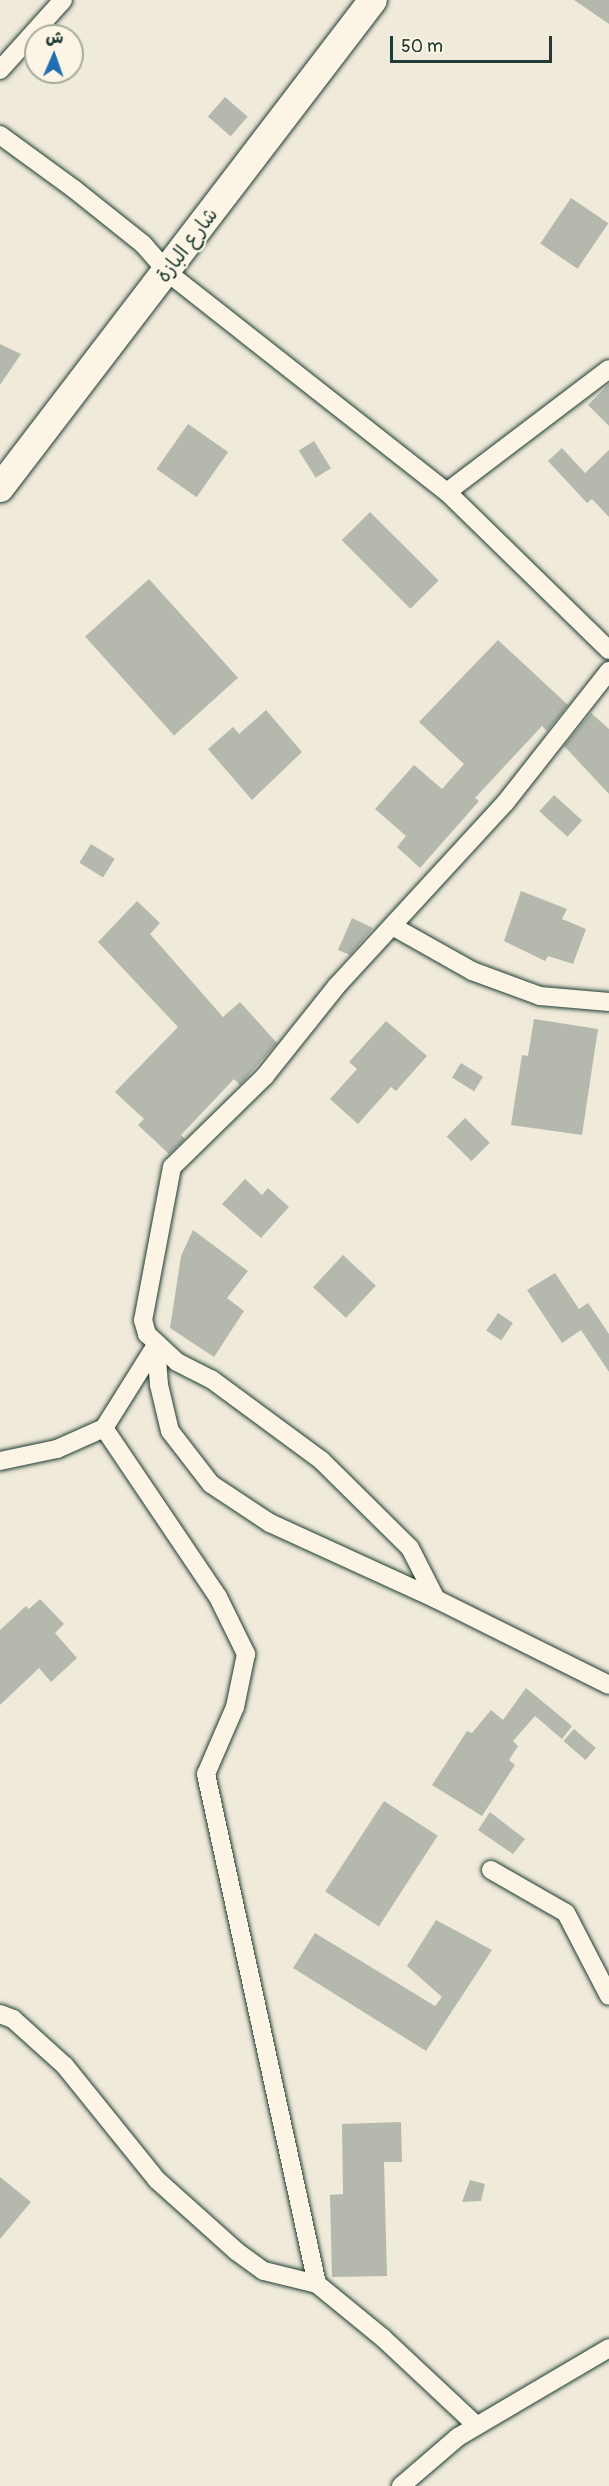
<!DOCTYPE html>
<html>
<head>
<meta charset="utf-8">
<style>
	body { margin:0 }
	#map { position:relative; width:609px; height:2486px; overflow:hidden; background:#efeada; font-family:Pangolin,"Playpen Sans Arabic",sans-serif }
	div>[style] { position:absolute }
	.building>* { inset:0; background:#b5b9ad; transform-origin:0 0 }
	.roads { filter:drop-shadow(0 0 2px #1f3d34) drop-shadow(0 0 2px #1f3d34) }
	.minor>* { height:18px; margin:-9px; padding:0 9px; transform-origin:9px; border-radius:9px; background:#fcf5e5 }
	.primary>* { height:28px; margin:-14px; padding:0 14px; transform-origin:14px; border-radius:14px; background:#fcf5e5 }
	span { translate:-50% -50%; white-space:nowrap; text-align:center; line-height:1.15; -webkit-text-stroke:4.5px #fcf5e5; paint-order:stroke }
	.street-label { font-size:20px; color:#1f3d34 }
	.north { position:absolute; left:24px; top:24px; width:60px; height:60px; box-sizing:border-box; background:#fcf5e5; border:2px solid #a4ab9e; border-radius:50%; rotate:2deg; font-size:16px; font-weight:700; line-height:24px; text-align:center; color:#1f3d34 }
	.north::after { content:''; display:block; margin:auto; width:21px; height:27px; background:#1f6fb2; clip-path:polygon(50% 0,100% 100%,50% 72%,0 100%) }
	.scale { position:absolute; left:390px; top:36px; width:162px; height:27px; box-sizing:border-box; border:3px solid #1f3d34; border-top:0; padding-left:8px; font-size:18px; line-height:21px; white-space:nowrap; color:#1f3d34; -webkit-text-stroke:4px #fcf5e5; paint-order:stroke }
</style>
</head>
<body>
<div id="map">
	<div class="building">
		<i style="clip-path:polygon(574px 0,609px 0,609px 24px)"></i>
		<i style="left:225px;top:97px;width:30px;height:26px;rotate:41deg"></i>
		<i style="left:571px;top:198px;width:45px;height:55px;rotate:34deg"></i>
		<i style="clip-path:polygon(0 344px,21px 354px,0 385px)"></i>
		<i style="clip-path:polygon(609px 384px,609px 426px,588px 405px)"></i>
		<i style="left:188px;top:424px;width:49px;height:55px;rotate:35deg"></i>
		<i style="left:314px;top:441px;width:32px;height:18px;rotate:58deg"></i>
		<i style="clip-path:polygon(562px 448px,585px 473px,609px 450px,609px 517px,592px 499px,587px 503px,548px 461px)"></i>
		<i style="left:370px;top:512px;width:97px;height:40px;rotate:45deg"></i>
		<i style="left:149px;top:579px;width:133px;height:86px;rotate:48deg"></i>
		<i style="clip-path:polygon(498px 640px,568px 705px,547px 731px,542px 726px,475px 798px,479px 801px,420px 868px,397px 847px,406px 836px,375px 809px,414px 765px,442px 789px,464px 764px,419px 722px)"></i>
		<i style="clip-path:polygon(266px 710px,302px 752px,252px 800px,208px 749px,233px 727px,239px 734px)"></i>
		<i style="clip-path:polygon(591px 713px,609px 729px,609px 794px,564px 746px)"></i>
		<i style="left:554px;top:795px;width:38px;height:22px;rotate:42deg"></i>
		<i style="left:91px;top:844px;width:28px;height:22px;rotate:32deg"></i>
		<i style="clip-path:polygon(521px 891px,567px 909px,562px 919px,586px 929px,573px 964px,548px 956px,545px 961px,504px 941px)"></i>
		<i style="clip-path:polygon(137px 901px,160px 923px,150px 934px,223px 1017px,240px 1002px,277px 1043px,240px 1085px,234px 1079px,181px 1135px,185px 1139px,169px 1154px,138px 1125px,144px 1119px,115px 1092px,178px 1027px,98px 942px)"></i>
		<i style="clip-path:polygon(352px 918px,373px 928px,350px 955px,338px 950px)"></i>
		<i style="clip-path:polygon(534px 1019px,598px 1029px,582px 1135px,511px 1125px,522px 1055px,528px 1056px)"></i>
		<i style="clip-path:polygon(386px 1021px,427px 1056px,396px 1091px,391px 1087px,358px 1124px,330px 1099px,357px 1069px,349px 1062px)"></i>
		<i style="left:461px;top:1063px;width:26px;height:17px;rotate:32deg"></i>
		<i style="left:465px;top:1118px;width:35px;height:26px;rotate:45deg"></i>
		<i style="clip-path:polygon(245px 1179px,262px 1195px,268px 1188px,289px 1207px,261px 1238px,222px 1204px)"></i>
		<i style="clip-path:polygon(193px 1230px,248px 1271px,227px 1298px,244px 1311px,214px 1357px,170px 1328px,181px 1256px)"></i>
		<i style="left:343px;top:1255px;width:45px;height:44px;rotate:43deg"></i>
		<i style="clip-path:polygon(555px 1273px,579px 1309px,588px 1303px,609px 1334px,609px 1372px,581px 1330px,562px 1343px,527px 1290px)"></i>
		<i style="left:498px;top:1313px;width:18px;height:21px;rotate:34deg"></i>
		<i style="clip-path:polygon(40px 1599px,64px 1624px,55px 1633px,77px 1658px,51px 1682px,39px 1668px,0 1705px,0 1630px,26px 1606px,29px 1609px)"></i>
		<i style="clip-path:polygon(526px 1688px,572px 1726px,562px 1739px,535px 1716px,513px 1741px,518px 1746px,509px 1760px,515px 1765px,482px 1816px,432px 1785px,467px 1731px,472px 1733px,491px 1710px,503px 1720px)"></i>
		<i style="left:574px;top:1729px;width:29px;height:16px;rotate:41deg"></i>
		<i style="left:384px;top:1801px;width:64px;height:108px;rotate:33deg"></i>
		<i style="clip-path:polygon(490px 1812px,525px 1839px,513px 1854px,478px 1830px)"></i>
		<i style="clip-path:polygon(436px 1920px,492px 1950px,426px 2051px,293px 1968px,315px 1933px,435px 2006px,442px 1997px,407px 1966px)"></i>
		<i style="clip-path:polygon(401px 2122px,402px 2162px,384px 2162px,387px 2276px,332px 2277px,330px 2195px,343px 2194px,342px 2124px)"></i>
		<i style="clip-path:polygon(0 2177px,31px 2202px,0 2239px)"></i>
		<i style="clip-path:polygon(470px 2180px,485px 2184px,481px 2201px,462px 2202px)"></i>
	</div>
	<div class="roads">
		<div class="minor">
			<i style="left:0;top:70px;width:94px;rotate:-48deg"></i>
			<i style="left:0;top:135px;width:92px;rotate:36.1deg"></i>
			<i style="left:74px;top:189px;width:88px;rotate:38.6deg"></i>
			<i style="left:143px;top:244px;width:37px;rotate:49deg"></i>
			<i style="left:167px;top:272px;width:356px;rotate:38.2deg"></i>
			<i style="left:447px;top:492px;width:226px;rotate:44.3deg"></i>
			<i style="left:447px;top:492px;width:203px;rotate:-37.2deg"></i>
			<i style="left:609px;top:671px;width:168px;rotate:128.2deg"></i>
			<i style="left:505px;top:803px;width:250px;rotate:132.6deg"></i>
			<i style="left:336px;top:987px;width:114px;rotate:128.6deg"></i>
			<i style="left:265px;top:1076px;width:130px;rotate:135.6deg"></i>
			<i style="left:172px;top:1167px;width:156px;rotate:100.7deg"></i>
			<i style="left:143px;top:1320px;width:15px;rotate:74deg"></i>
			<i style="left:147px;top:1334px;width:41px;rotate:43deg"></i>
			<i style="left:177px;top:1362px;width:38px;rotate:27deg"></i>
			<i style="left:211px;top:1379px;width:137px;rotate:36.4deg"></i>
			<i style="left:321px;top:1460px;width:125px;rotate:44.7deg"></i>
			<i style="left:410px;top:1548px;width:57px;rotate:63deg"></i>
			<i style="left:436px;top:1599px;width:193px;rotate:26.4deg"></i>
			<i style="left:394px;top:927px;width:90px;rotate:29.4deg"></i>
			<i style="left:472px;top:971px;width:72px;rotate:20.2deg"></i>
			<i style="left:540px;top:996px;width:69px;rotate:5deg"></i>
			<i style="left:156px;top:1345px;width:40px;rotate:85.7deg"></i>
			<i style="left:159px;top:1385px;width:47px;rotate:76.6deg"></i>
			<i style="left:170px;top:1431px;width:67px;rotate:52.3deg"></i>
			<i style="left:211px;top:1484px;width:71px;rotate:33.5deg"></i>
			<i style="left:270px;top:1523px;width:183px;rotate:24.6deg"></i>
			<i style="left:104px;top:1428px;width:204px;rotate:56deg"></i>
			<i style="left:218px;top:1597px;width:64px;rotate:63.8deg"></i>
			<i style="left:246px;top:1654px;width:54px;rotate:101.7deg"></i>
			<i style="left:235px;top:1707px;width:73px;rotate:113.4deg"></i>
			<i style="left:206px;top:1774px;width:522px;rotate:77.72deg"></i>
			<i style="left:0;top:1461px;width:58px;rotate:-11.9deg"></i>
			<i style="left:57px;top:1449px;width:51px;rotate:-24.1deg"></i>
			<i style="left:104px;top:1428px;width:98px;rotate:-57.9deg"></i>
			<i style="left:491px;top:1870px;width:86px;rotate:29.8deg"></i>
			<i style="left:566px;top:1913px;width:93px;rotate:62.6deg"></i>
			<i style="left:0;top:2014px;width:14px;rotate:21deg"></i>
			<i style="left:13px;top:2019px;width:70px;rotate:42.1deg"></i>
			<i style="left:65px;top:2066px;width:146px;rotate:51.1deg"></i>
			<i style="left:157px;top:2180px;width:106px;rotate:41.9deg"></i>
			<i style="left:236px;top:2251px;width:34px;rotate:36deg"></i>
			<i style="left:264px;top:2271px;width:55px;rotate:13.8deg"></i>
			<i style="left:317px;top:2284px;width:85px;rotate:39.3deg"></i>
			<i style="left:383px;top:2338px;width:127px;rotate:43.1deg"></i>
			<i style="left:401px;top:2486px;width:75px;rotate:-40.7deg"></i>
			<i style="left:458px;top:2437px;width:175px;rotate:-30.5deg"></i>
		</div>
		<div class="primary">
			<i style="left:0;top:488px;width:614px;rotate:-52.61deg"></i>
		</div>
	</div>
	<div class="street-label">
		<span style="left:187px;top:245px;rotate:-53deg">شارع البازة</span>
	</div>
	<div class="north">ش</div>
	<div class="scale">50 m</div>
</div>
</body>
</html>
